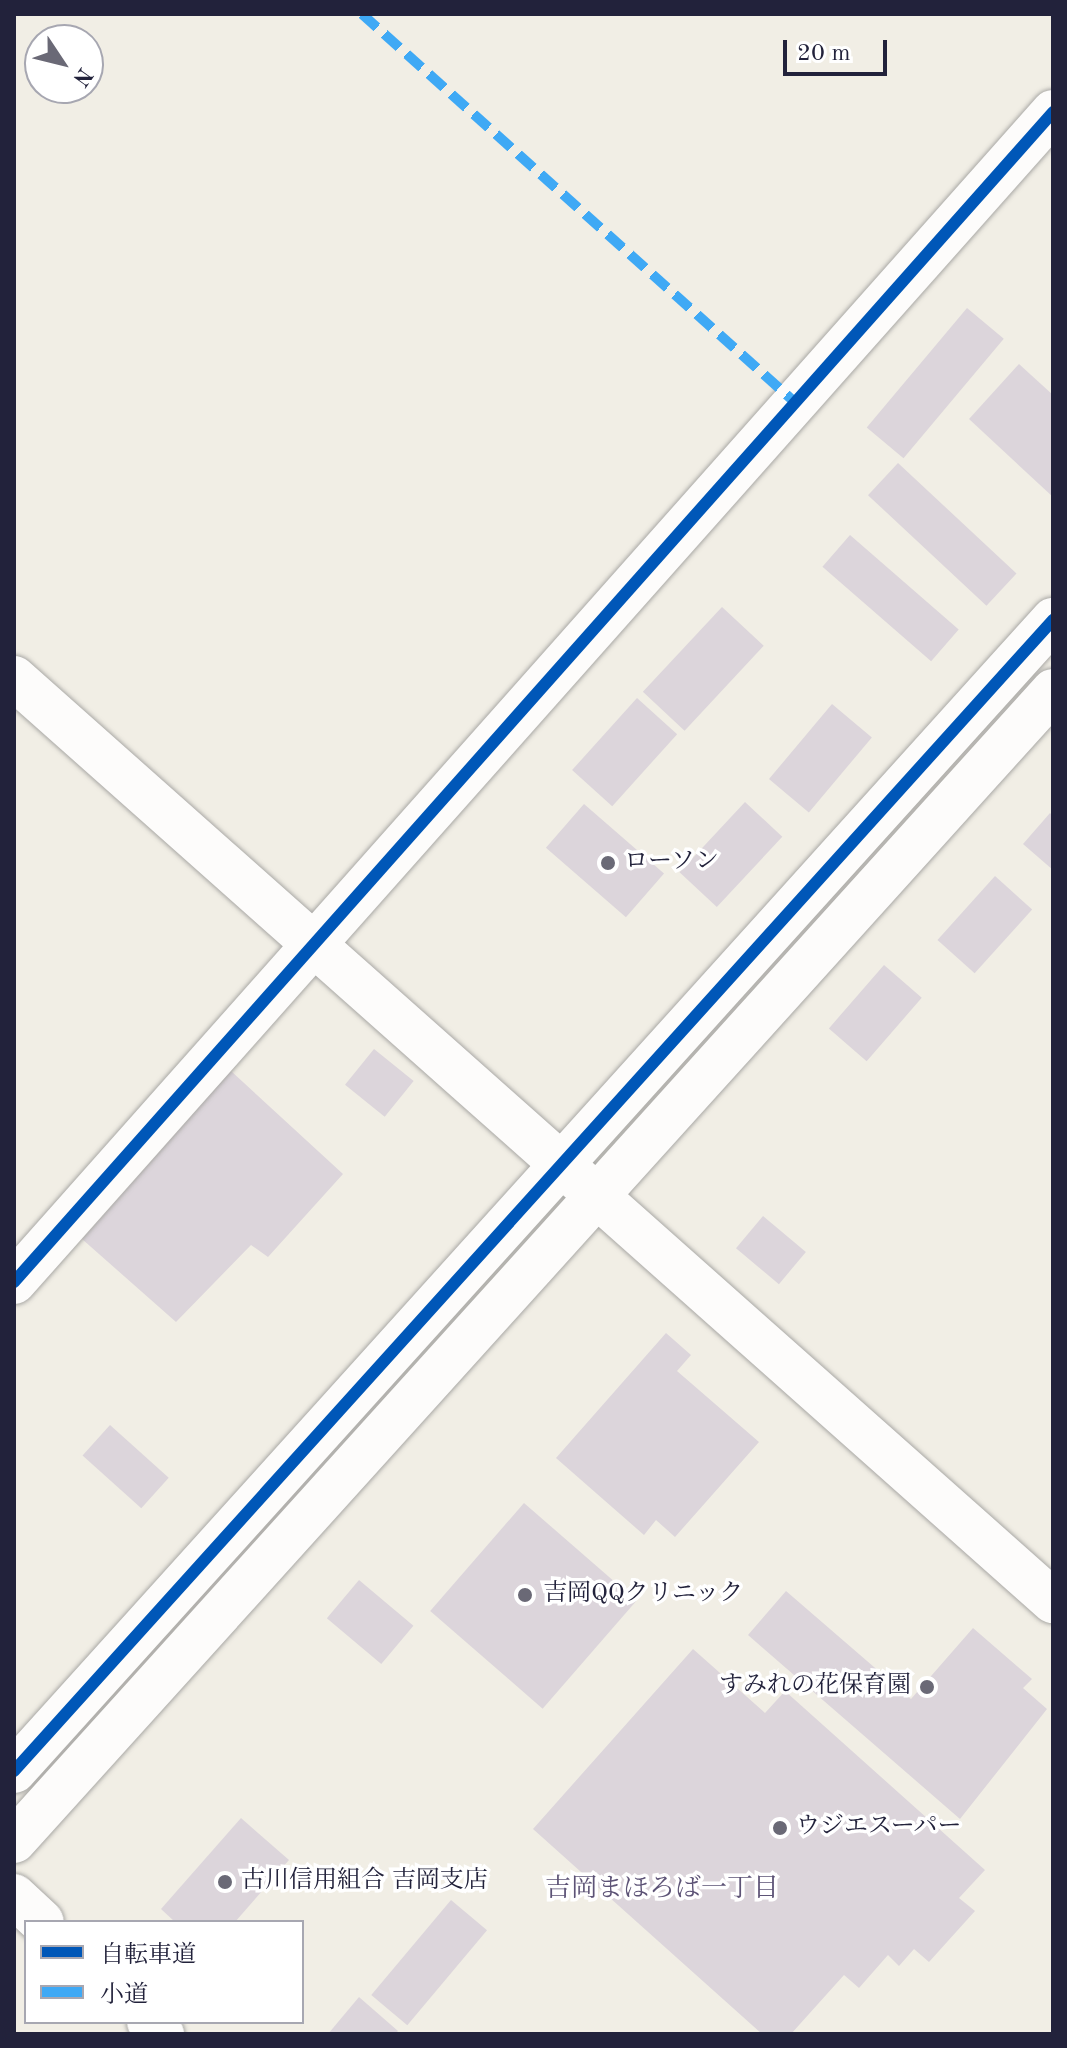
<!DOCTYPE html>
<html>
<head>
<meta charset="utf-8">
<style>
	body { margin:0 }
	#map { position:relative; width:1067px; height:2048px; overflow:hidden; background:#f1eee5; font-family:"Old Standard TT","Noto Serif JP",serif }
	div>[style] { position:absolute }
	.building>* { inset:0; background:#dcd5db; transform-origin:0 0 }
	.roads { filter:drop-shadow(0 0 2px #a9a8a5) drop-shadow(0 0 2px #a9a8a5) }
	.minor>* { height:44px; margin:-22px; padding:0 22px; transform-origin:22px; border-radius:22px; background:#fdfcfb }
	.quiet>* { height:10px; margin-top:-5px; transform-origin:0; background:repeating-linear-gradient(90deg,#3fa9f5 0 20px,transparent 0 30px) }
	.cycleway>* { height:12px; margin:-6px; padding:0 6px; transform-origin:6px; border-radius:6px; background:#0057b8 }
	.dots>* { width:22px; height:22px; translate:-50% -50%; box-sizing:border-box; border:4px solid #fff; border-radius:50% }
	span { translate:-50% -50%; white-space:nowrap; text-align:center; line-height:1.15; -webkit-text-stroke:7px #fff; paint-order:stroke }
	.poi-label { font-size:24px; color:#22223b }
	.left { translate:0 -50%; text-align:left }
	.right { translate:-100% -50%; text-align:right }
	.neighbourhood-label { font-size:26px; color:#5d5376 }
	.frame { position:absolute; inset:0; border:16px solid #22223b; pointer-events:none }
	.legend { position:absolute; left:24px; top:1920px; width:280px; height:104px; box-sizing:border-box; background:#fff; border:2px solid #a7a7b1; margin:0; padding:10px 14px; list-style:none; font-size:24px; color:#22223b }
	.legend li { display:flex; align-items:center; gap:16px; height:40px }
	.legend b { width:40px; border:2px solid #a7a7b1 }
	.north { position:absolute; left:24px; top:24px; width:80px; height:80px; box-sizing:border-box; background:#fff; border:2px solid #a7a7b1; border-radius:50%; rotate:125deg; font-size:22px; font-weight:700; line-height:32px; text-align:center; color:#22223b }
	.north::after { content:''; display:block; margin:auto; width:28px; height:36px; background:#6a6976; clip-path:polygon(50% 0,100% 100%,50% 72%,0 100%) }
	.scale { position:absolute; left:783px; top:40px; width:104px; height:36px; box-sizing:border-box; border:4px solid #22223b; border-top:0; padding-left:10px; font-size:24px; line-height:28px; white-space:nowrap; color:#22223b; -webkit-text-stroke:6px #fff; paint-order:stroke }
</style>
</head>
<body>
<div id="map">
	<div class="building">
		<i style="left:967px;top:308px;width:48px;height:156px;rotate:40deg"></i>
		<i style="clip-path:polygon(1019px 364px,1053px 395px,1053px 497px,969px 419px)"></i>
		<i style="left:898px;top:463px;width:162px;height:44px;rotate:43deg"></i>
		<i style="left:850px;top:535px;width:144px;height:42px;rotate:41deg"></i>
		<i style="left:722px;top:607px;width:57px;height:116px;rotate:43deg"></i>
		<i style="left:637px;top:698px;width:54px;height:97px;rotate:42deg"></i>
		<i style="left:832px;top:704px;width:52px;height:98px;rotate:40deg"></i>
		<i style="left:745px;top:802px;width:51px;height:96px;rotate:43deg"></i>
		<i style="left:584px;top:804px;width:106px;height:58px;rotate:41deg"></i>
		<i style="clip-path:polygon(1050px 813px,1053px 816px,1053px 870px,1023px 844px)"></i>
		<i style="left:995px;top:876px;width:50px;height:86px;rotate:42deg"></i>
		<i style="left:884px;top:965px;width:50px;height:84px;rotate:41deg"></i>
		<i style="left:374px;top:1049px;width:51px;height:46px;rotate:39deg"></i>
		<i style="clip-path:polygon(231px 1071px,343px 1174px,268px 1257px,251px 1245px,176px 1322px,82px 1239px)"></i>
		<i style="left:763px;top:1216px;width:56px;height:42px;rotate:40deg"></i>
		<i style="clip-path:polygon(666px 1333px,691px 1355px,677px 1371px,759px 1442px,675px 1537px,656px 1520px,644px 1535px,556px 1458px)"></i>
		<i style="left:110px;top:1425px;width:79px;height:41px;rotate:42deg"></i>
		<i style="left:524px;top:1503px;width:149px;height:143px;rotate:41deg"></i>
		<i style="left:359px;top:1580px;width:71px;height:50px;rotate:40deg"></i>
		<i style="clip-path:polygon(786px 1591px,911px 1699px,973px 1628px,1032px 1679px,1023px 1688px,1047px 1709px,960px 1819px,748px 1635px)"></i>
		<i style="clip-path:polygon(693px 1649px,765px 1713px,785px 1691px,985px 1870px,959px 1898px,975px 1911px,929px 1962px,914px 1949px,899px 1966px,888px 1955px,859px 1988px,844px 1975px,791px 2034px,762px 2034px,533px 1829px)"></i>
		<i style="clip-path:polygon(241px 1818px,289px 1860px,235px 1922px,175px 1922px,161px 1909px)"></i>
		<i style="left:451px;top:1900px;width:47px;height:124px;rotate:40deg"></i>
		<i style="clip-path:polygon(359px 1997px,398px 2031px,395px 2034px,328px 2034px)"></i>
	</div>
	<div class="roads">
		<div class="minor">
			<i style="left:14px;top:678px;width:1390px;rotate:41.62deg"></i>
			<i style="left:14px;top:1282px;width:1565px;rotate:-48.39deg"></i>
			<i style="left:14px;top:1771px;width:1551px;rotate:-47.93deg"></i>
			<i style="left:14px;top:1841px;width:1550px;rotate:-47.9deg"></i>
			<i style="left:14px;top:1896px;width:38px;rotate:43deg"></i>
			<i style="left:149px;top:2022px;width:18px;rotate:43deg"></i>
		</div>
	</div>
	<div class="quiet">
		<i style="left:362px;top:14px;width:586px;rotate:41.89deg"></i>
	</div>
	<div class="cycleway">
		<i style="left:14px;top:1282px;width:1565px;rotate:-48.39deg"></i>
		<i style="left:14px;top:1771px;width:1551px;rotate:-47.93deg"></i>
	</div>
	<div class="dots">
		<i style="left:608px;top:863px;background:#6a6976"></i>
		<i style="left:525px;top:1595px;background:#6a6976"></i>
		<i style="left:927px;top:1687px;background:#6a6976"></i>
		<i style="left:780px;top:1828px;background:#6a6976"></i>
		<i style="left:225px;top:1882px;background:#6a6976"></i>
	</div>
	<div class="poi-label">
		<span class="left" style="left:624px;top:863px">ローソン</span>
		<span class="left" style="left:543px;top:1595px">吉岡QQクリニック</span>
		<span class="right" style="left:911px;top:1687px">すみれの花保育園</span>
		<span class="left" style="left:796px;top:1828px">ウジエスーパー</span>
		<span class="left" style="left:241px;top:1882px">古川信用組合 吉岡支店</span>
	</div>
	<div class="neighbourhood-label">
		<span style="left:662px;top:1890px">吉岡まほろば一丁目</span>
	</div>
	<div class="frame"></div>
	<ul class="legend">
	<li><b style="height:10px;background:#0057b8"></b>自転車道</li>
	<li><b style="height:10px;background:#3fa9f5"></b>小道</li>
	</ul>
	<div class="north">N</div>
	<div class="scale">20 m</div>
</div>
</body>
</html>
